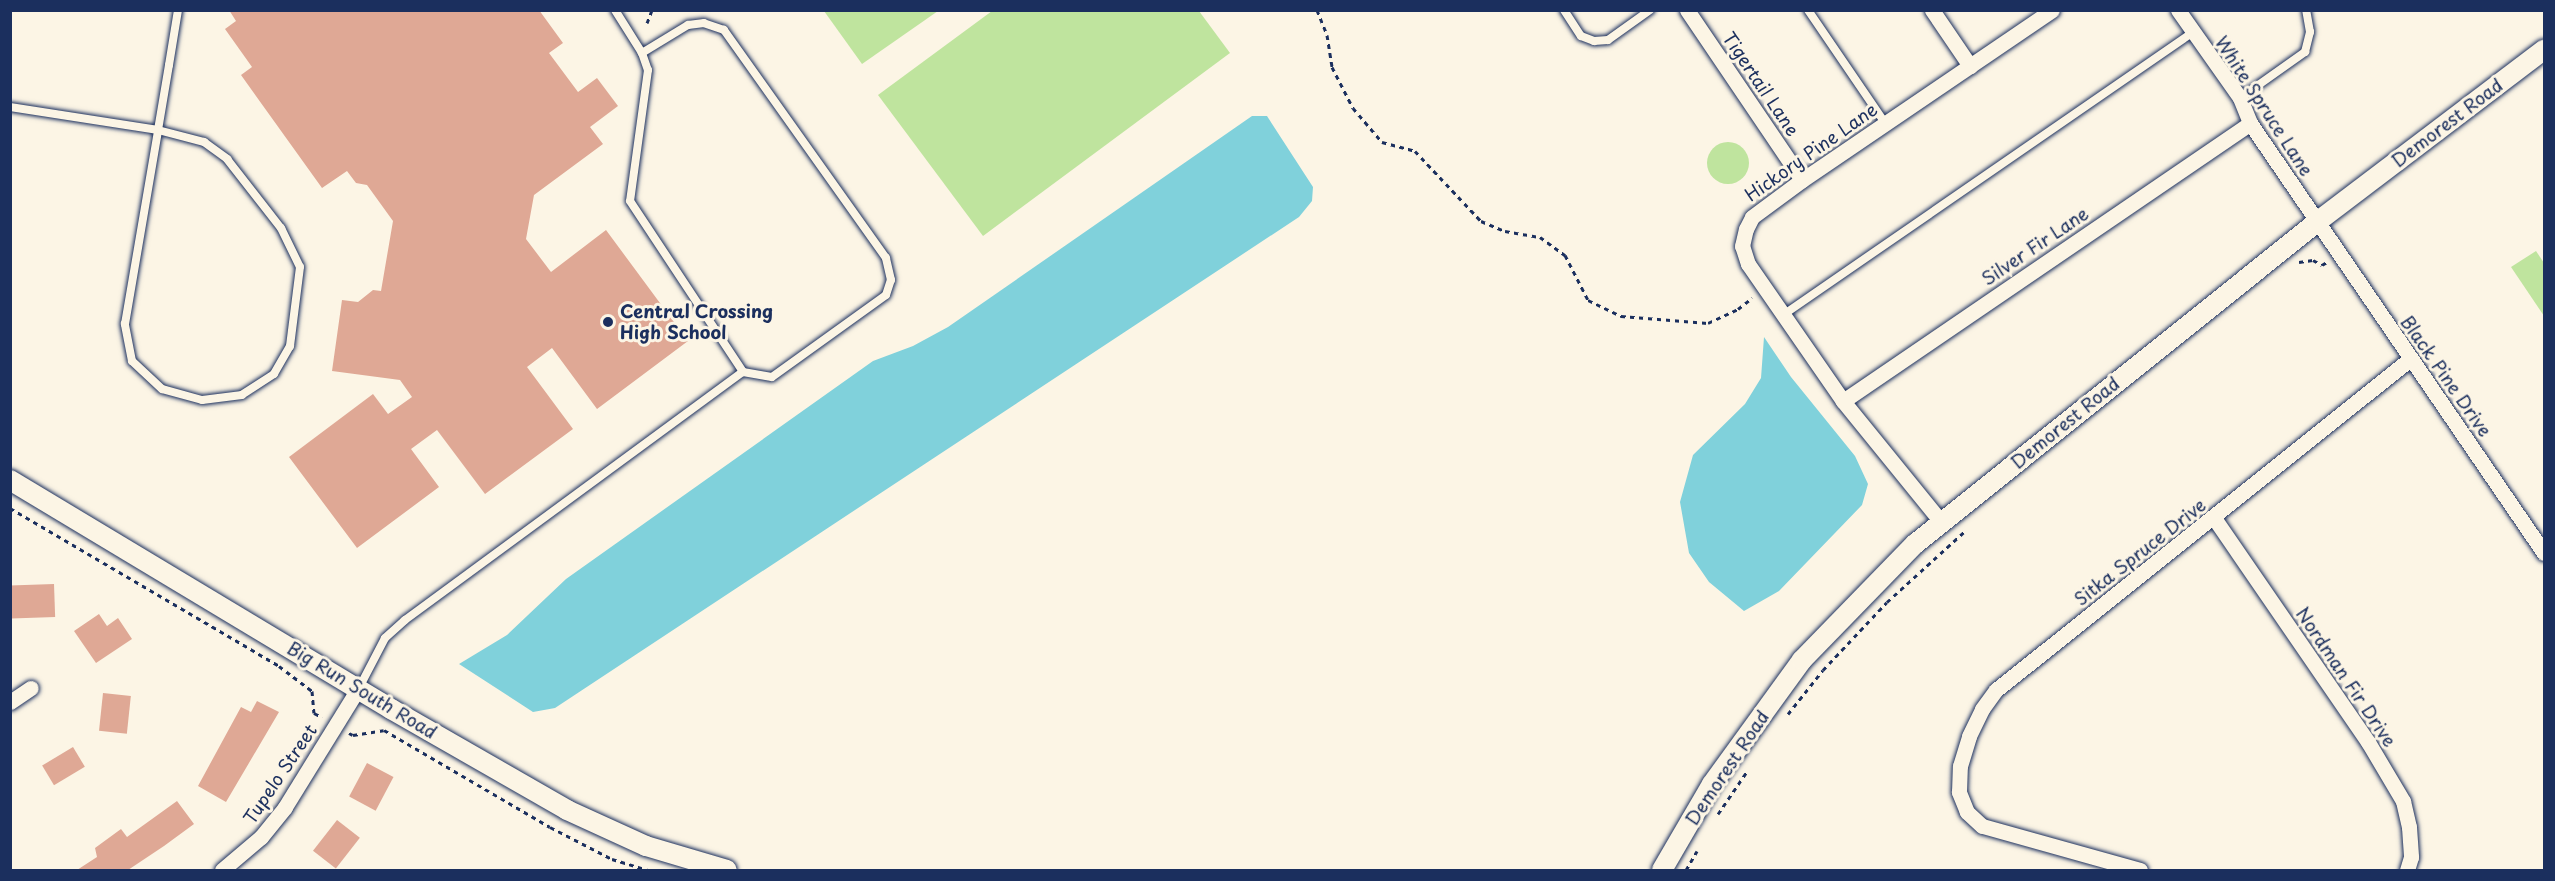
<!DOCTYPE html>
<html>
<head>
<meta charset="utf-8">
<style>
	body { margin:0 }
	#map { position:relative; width:2555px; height:881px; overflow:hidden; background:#fcf5e5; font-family:"Playpen Sans",sans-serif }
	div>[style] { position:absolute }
	.green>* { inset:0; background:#bfe49e }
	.round { border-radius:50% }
	.water>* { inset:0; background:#80d1db }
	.building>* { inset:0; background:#dfa895; transform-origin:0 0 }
	.path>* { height:3px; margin-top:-1.5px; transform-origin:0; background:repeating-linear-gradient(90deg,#1b2f5e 0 4.5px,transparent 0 9px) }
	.roads { filter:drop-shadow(0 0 2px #1b2f5e) drop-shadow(0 0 2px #1b2f5e) }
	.service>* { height:8px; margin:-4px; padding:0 4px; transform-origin:4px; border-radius:4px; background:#fcf5e5 }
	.minor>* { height:15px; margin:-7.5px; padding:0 7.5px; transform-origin:7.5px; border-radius:7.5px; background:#fcf5e5 }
	.tertiary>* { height:20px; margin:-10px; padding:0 10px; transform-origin:10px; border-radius:10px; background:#fcf5e5 }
	.dots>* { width:16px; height:16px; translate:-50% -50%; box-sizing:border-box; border:3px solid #fcf5e5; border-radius:50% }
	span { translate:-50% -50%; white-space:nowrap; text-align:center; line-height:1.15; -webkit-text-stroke:6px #fcf5e5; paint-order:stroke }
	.street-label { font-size:18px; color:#1b2f5e }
	.poi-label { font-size:18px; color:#1b2f5e; font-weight:700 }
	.left { translate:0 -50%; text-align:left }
	.frame { position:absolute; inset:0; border:12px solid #1b2f5e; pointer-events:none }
</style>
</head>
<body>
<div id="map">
	<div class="green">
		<i style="clip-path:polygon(824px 11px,938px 11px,862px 64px)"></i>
		<i style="clip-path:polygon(992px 11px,1199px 11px,1230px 53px,983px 236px,878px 95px)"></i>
		<i class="round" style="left:1707px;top:142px;width:42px;height:42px"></i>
		<i style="clip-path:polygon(2536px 251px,2544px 263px,2544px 316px,2511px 267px)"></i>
	</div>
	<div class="water">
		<i style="clip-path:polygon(1252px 116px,1267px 116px,1313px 187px,1312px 201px,1299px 217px,555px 708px,533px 712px,459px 664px,507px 635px,566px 579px,873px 361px,913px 346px,948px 327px)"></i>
		<i style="clip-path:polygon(1764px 337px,1791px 377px,1855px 456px,1868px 484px,1862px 505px,1779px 591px,1744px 611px,1709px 582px,1689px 553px,1680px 502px,1693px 455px,1745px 404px,1761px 378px)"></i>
	</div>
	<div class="building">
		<i style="clip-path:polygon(229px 10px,539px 10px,563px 43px,549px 53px,578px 92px,597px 78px,618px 106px,590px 127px,603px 144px,534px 195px,526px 239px,551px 272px,606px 230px,688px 341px,597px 409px,552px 348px,527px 367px,573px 429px,485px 494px,437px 430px,411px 449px,439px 487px,357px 548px,289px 457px,373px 394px,388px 414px,412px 397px,400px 380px,332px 371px,342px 300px,358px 302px,373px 290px,381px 291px,393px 221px,367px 185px,356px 183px,347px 171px,322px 188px,241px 75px,252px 67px,225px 29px,236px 21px)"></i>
		<i style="left:54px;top:584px;width:33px;height:44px;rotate:88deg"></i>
		<i style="clip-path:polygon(99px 614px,107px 626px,118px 618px,132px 639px,96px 663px,74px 631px)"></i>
		<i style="left:103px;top:693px;width:28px;height:38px;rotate:6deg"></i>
		<i style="clip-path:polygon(257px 701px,279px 712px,226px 802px,198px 786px,241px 707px,251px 712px)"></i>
		<i style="left:73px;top:747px;width:23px;height:36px;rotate:59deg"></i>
		<i style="left:367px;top:763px;width:30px;height:38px;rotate:28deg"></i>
		<i style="clip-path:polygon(177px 801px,194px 824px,164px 846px,128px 870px,77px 870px,97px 857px,95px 848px,121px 829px,127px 837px)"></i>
		<i style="left:337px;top:820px;width:29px;height:39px;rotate:38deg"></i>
	</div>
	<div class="path">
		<i style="left:1317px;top:10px;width:27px;rotate:68deg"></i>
		<i style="left:1327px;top:35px;width:32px;rotate:81deg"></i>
		<i style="left:1332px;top:67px;width:46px;rotate:62.9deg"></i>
		<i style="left:1353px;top:108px;width:45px;rotate:49.5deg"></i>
		<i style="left:1382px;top:142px;width:34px;rotate:15deg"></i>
		<i style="left:1415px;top:151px;width:96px;rotate:46.7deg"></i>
		<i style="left:1481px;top:221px;width:26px;rotate:23deg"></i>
		<i style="left:1505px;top:231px;width:36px;rotate:10deg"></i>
		<i style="left:1540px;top:237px;width:31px;rotate:36deg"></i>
		<i style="left:1565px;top:255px;width:51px;rotate:62.9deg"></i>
		<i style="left:1588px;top:300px;width:37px;rotate:26deg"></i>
		<i style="left:1621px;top:316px;width:87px;rotate:4.6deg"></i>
		<i style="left:1708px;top:323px;width:33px;rotate:-25deg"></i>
		<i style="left:1738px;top:309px;width:18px;rotate:-38deg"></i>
		<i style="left:647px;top:23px;width:14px;rotate:-69deg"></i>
		<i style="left:2299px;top:262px;width:14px;rotate:-8deg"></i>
		<i style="left:2313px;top:260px;width:10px;rotate:29deg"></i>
		<i style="left:2322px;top:265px;width:6px;rotate:-31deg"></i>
		<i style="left:10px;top:508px;width:312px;rotate:30.4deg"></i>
		<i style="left:279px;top:666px;width:41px;rotate:37.1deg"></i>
		<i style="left:312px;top:691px;width:22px;rotate:85deg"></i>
		<i style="left:314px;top:713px;width:9px;rotate:27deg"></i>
		<i style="left:1788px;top:714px;width:56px;rotate:-51.5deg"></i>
		<i style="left:1823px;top:670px;width:93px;rotate:-46.7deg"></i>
		<i style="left:1887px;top:602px;width:105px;rotate:-42.3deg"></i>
		<i style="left:349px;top:733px;width:4px;rotate:27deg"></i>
		<i style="left:353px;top:735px;width:31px;rotate:-9deg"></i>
		<i style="left:384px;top:730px;width:192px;rotate:30.3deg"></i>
		<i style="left:550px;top:827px;width:70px;rotate:27.3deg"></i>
		<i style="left:612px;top:859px;width:39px;rotate:17deg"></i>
		<i style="left:1718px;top:814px;width:53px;rotate:-55.7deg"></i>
		<i style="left:1686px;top:870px;width:22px;rotate:-60deg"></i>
	</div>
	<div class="roads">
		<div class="service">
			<i style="left:615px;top:10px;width:51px;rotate:57.9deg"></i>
			<i style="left:642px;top:53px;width:18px;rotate:71deg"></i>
			<i style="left:648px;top:70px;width:132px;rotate:97.8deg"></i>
			<i style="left:630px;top:201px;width:205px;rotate:56.5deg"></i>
			<i style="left:743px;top:372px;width:29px;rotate:10deg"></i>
			<i style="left:772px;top:377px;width:140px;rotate:-35.7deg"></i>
			<i style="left:886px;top:295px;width:16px;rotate:-72deg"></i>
			<i style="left:891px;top:280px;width:23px;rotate:-103deg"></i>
			<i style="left:886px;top:258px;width:280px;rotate:-125.4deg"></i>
			<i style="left:724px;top:30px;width:21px;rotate:-161deg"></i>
			<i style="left:704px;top:23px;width:16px;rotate:173deg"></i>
			<i style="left:688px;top:25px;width:54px;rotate:148.7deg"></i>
			<i style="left:1564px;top:10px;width:31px;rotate:57deg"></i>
			<i style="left:1581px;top:36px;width:14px;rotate:21deg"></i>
			<i style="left:1594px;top:41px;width:14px;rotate:-4deg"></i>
			<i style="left:1608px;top:40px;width:52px;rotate:-35.5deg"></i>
			<i style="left:1808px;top:10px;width:137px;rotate:55.7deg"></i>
			<i style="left:2240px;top:98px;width:80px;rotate:-35.3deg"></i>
			<i style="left:2305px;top:52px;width:21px;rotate:-76deg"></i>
			<i style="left:2310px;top:32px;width:22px;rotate:-100deg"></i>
			<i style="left:10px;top:107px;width:150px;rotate:8.8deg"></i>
			<i style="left:158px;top:130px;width:48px;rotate:14.6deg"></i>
			<i style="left:204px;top:142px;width:29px;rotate:36deg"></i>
			<i style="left:227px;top:159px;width:88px;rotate:52deg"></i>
			<i style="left:281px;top:228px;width:43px;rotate:64deg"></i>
			<i style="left:300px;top:267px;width:80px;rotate:97.2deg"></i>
			<i style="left:290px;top:346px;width:32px;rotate:120deg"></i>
			<i style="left:274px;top:374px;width:38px;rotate:147deg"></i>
			<i style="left:242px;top:395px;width:40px;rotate:172.9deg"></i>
			<i style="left:202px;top:400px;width:41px;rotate:-164.6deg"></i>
			<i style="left:162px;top:389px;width:41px;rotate:-137deg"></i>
			<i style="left:132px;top:361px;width:38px;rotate:-101deg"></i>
			<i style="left:125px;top:324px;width:197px;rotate:-80.3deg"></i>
			<i style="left:158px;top:130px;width:66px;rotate:-80.4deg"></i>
			<i style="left:169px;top:65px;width:56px;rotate:-80.7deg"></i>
			<i style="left:1783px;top:315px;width:498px;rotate:-34.6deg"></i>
			<i style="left:359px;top:688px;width:56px;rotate:-62.5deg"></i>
			<i style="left:385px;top:638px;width:27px;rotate:-42deg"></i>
			<i style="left:405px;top:620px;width:419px;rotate:-36.3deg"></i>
		</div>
		<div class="minor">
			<i style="left:1687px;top:10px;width:205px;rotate:55.9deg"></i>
			<i style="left:1932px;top:10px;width:68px;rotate:55.8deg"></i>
			<i style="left:2178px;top:10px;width:108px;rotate:54.8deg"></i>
			<i style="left:2240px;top:98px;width:27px;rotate:68deg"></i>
			<i style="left:2250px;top:123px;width:521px;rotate:55.64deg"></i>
			<i style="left:1843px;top:401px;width:493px;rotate:-34.3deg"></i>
			<i style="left:2214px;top:518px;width:272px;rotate:55.5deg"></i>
			<i style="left:2368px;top:742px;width:69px;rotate:59.3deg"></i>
			<i style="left:2403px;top:801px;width:27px;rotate:77deg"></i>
			<i style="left:2409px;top:827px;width:30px;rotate:86deg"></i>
			<i style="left:2411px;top:857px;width:14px;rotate:107deg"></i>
			<i style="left:1942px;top:523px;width:157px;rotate:-129.1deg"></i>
			<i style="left:1843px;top:401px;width:167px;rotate:-124.7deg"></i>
			<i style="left:1748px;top:264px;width:19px;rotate:-108deg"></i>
			<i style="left:1742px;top:246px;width:17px;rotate:-77deg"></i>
			<i style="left:1746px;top:229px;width:13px;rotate:-63deg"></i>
			<i style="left:1752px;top:217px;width:62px;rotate:-36.5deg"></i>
			<i style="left:1802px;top:180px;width:302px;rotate:-34.2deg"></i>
			<i style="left:10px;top:702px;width:25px;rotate:-34deg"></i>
			<i style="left:222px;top:870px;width:51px;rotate:-40.2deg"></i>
			<i style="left:261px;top:837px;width:38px;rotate:-51deg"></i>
			<i style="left:285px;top:807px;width:139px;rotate:-58.3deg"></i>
			<i style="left:2140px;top:870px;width:164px;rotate:-164.4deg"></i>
			<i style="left:1982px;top:826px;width:21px;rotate:-137deg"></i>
			<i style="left:1967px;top:812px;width:22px;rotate:-112deg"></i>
			<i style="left:1959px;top:792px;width:26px;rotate:-88deg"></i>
			<i style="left:1960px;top:766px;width:31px;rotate:-73deg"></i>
			<i style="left:1969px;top:736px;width:30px;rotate:-64deg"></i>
			<i style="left:1982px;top:709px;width:24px;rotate:-54deg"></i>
			<i style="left:1996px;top:690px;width:530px;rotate:-38.64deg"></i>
		</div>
		<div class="tertiary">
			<i style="left:10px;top:480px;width:445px;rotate:31deg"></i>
			<i style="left:391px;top:709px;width:203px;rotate:29.8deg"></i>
			<i style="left:567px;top:810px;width:87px;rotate:24.5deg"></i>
			<i style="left:646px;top:846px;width:84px;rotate:16.5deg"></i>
			<i style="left:1662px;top:870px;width:99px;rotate:-59.8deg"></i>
			<i style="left:1712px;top:784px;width:153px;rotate:-54deg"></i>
			<i style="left:1802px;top:660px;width:162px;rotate:-45.8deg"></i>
			<i style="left:1915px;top:544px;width:515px;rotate:-38.69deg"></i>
			<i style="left:2317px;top:222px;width:285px;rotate:-37.2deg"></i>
		</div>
	</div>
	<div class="dots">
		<i style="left:608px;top:322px;background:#1b2f5e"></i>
	</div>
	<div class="street-label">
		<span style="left:1761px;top:84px;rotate:56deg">Tigertail Lane</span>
		<span style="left:2264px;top:106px;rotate:57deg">White Spruce Lane</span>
		<span style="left:2447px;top:123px;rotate:-37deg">Demorest Road</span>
		<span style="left:1811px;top:152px;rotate:-35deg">Hickory Pine Lane</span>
		<span style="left:2035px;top:246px;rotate:-34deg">Silver Fir Lane</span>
		<span style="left:2446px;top:376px;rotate:55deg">Black Pine Drive</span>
		<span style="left:2065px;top:423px;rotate:-39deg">Demorest Road</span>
		<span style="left:2140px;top:552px;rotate:-38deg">Sitka Spruce Drive</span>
		<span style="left:2346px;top:677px;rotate:56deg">Nordman Fir Drive</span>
		<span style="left:362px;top:690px;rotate:31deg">Big Run South Road</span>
		<span style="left:1727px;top:768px;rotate:-56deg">Demorest Road</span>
		<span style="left:280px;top:774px;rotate:-56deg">Tupelo Street</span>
	</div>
	<div class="poi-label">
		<span class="left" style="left:620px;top:322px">Central Crossing<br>High School</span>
	</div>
	<div class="frame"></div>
</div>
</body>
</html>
